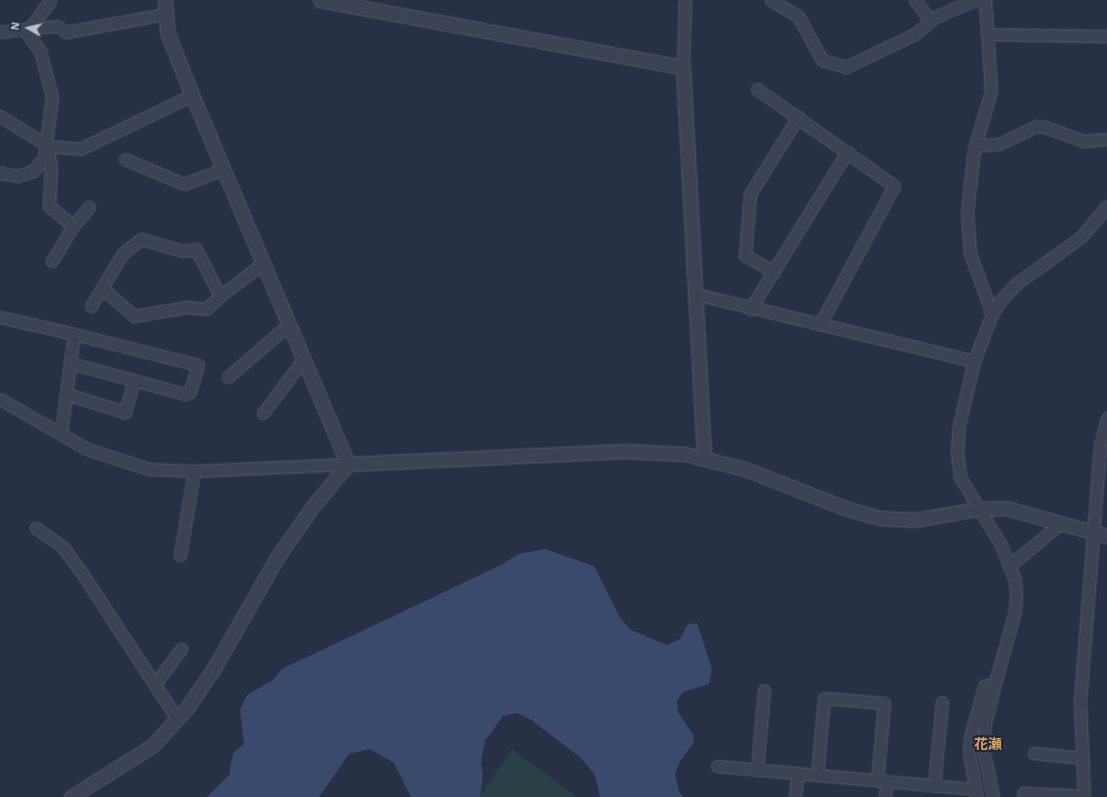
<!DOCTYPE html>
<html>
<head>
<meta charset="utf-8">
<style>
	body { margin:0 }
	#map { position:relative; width:1107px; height:797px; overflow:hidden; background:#273045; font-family:"Work Sans","Noto Sans JP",sans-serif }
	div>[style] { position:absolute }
	.green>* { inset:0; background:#294046 }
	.water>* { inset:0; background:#3a4a6d }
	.roads { filter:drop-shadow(0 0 1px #545b6c) drop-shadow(0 0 1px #545b6c) }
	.minor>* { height:11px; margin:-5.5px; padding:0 5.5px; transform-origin:5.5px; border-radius:5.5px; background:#3b4355 }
	.tertiary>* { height:13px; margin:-6.5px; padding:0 6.5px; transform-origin:6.5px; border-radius:6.5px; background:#3b4355 }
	span { translate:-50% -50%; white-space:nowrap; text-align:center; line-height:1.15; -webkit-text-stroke:4px #20283a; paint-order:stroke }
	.quarter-label { font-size:14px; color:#dba667; font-weight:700 }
	.north { position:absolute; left:8px; top:8px; width:40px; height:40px; -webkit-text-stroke:3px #20283a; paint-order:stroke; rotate:278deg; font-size:11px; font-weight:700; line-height:16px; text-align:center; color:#b9bfce }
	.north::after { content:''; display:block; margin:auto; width:14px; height:18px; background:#b9bfce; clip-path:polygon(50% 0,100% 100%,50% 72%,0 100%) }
</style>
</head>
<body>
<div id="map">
	<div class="green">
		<i style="clip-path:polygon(512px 749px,577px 797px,479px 797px)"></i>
	</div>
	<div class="water">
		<i style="clip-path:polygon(545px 549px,594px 566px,620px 618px,631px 630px,667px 645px,680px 639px,687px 625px,697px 623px,712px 669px,709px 684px,683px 692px,677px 701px,678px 712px,694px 736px,693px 744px,680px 761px,675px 774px,679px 791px,683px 797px,600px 797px,595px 775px,580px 757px,531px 720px,517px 713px,503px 716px,485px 741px,481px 762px,483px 774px,480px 797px,411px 797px,394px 763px,370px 749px,349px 754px,319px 797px,207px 797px,229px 775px,233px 753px,244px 744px,240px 710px,247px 695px,273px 680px,282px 669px,503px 564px,518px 554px)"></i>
	</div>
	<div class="roads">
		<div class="minor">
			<i style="left:771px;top:0;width:31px;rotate:31deg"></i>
			<i style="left:798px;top:16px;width:50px;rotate:61.4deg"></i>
			<i style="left:822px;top:60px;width:25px;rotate:16deg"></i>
			<i style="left:846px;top:67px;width:76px;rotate:-25.6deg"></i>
			<i style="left:915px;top:34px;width:26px;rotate:-40deg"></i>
			<i style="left:935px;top:17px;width:40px;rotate:-23.4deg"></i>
			<i style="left:972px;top:1px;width:13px"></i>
			<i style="left:915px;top:0;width:26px;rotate:53deg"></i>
			<i style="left:985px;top:0;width:91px;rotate:86.2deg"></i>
			<i style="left:991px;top:91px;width:60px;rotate:106.3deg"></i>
			<i style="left:974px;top:149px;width:63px;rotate:96.3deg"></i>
			<i style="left:967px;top:212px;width:41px;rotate:85.8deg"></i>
			<i style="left:970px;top:253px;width:65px;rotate:70.2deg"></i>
			<i style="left:30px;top:28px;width:27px;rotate:-4deg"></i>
			<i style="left:57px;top:26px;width:11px;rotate:34deg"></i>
			<i style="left:66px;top:32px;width:102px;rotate:-10.2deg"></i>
			<i style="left:0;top:32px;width:30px;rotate:-8deg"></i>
			<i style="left:30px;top:28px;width:34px;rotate:-54deg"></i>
			<i style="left:987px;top:34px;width:120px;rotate:1deg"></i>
			<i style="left:683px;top:67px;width:67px;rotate:-88.3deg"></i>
			<i style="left:757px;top:89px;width:168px;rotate:35.3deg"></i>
			<i style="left:894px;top:186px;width:157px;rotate:118.2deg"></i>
			<i style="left:0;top:116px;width:57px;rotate:32deg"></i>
			<i style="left:48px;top:146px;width:32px;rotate:5deg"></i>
			<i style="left:80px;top:149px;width:124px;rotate:-25.7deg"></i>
			<i style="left:975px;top:146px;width:24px;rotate:-5deg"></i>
			<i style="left:999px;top:144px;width:41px;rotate:-25.9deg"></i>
			<i style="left:1036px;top:126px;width:9px;rotate:6deg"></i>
			<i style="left:1045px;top:127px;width:41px;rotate:19.7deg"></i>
			<i style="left:1084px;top:141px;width:23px;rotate:-5deg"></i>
			<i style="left:46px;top:147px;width:18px;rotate:74deg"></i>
			<i style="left:51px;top:164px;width:42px;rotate:92.7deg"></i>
			<i style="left:49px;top:206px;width:31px;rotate:40deg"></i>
			<i style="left:73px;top:226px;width:41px;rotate:121deg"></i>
			<i style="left:125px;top:159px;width:64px;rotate:23deg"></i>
			<i style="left:184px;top:184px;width:42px;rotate:-21deg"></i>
			<i style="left:0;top:173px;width:17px;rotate:10deg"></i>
			<i style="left:17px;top:176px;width:17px;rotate:-17deg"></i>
			<i style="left:33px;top:171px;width:17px;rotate:-50deg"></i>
			<i style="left:44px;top:158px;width:62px;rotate:-82.5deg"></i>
			<i style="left:52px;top:97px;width:48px;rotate:-104.6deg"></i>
			<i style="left:40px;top:51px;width:27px;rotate:-126deg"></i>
			<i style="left:73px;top:226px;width:25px;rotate:-50deg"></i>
			<i style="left:774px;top:272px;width:34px;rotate:-150deg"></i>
			<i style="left:745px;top:255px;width:61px;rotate:-85.3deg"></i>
			<i style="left:750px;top:194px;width:91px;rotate:-58.1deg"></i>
			<i style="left:102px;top:288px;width:43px;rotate:41.2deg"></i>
			<i style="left:134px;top:316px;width:55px;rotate:-9.5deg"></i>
			<i style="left:188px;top:307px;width:18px;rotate:6deg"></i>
			<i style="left:206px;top:309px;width:19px;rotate:-43deg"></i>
			<i style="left:695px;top:294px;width:287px;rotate:13.5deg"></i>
			<i style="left:91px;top:306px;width:62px;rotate:-58.9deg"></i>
			<i style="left:123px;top:253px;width:23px;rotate:-38deg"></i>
			<i style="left:141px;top:239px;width:44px;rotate:15.9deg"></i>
			<i style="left:183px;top:251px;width:13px;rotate:-9deg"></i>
			<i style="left:196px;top:249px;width:53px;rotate:62.9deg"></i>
			<i style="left:220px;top:296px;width:54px;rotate:-37.5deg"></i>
			<i style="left:750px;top:309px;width:185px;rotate:-58.3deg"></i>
			<i style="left:0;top:317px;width:76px;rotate:12.9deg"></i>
			<i style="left:228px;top:377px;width:81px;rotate:-41deg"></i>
			<i style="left:66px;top:394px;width:62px;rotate:17deg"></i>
			<i style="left:125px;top:412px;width:33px;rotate:-74deg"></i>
			<i style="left:0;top:399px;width:100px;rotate:29.9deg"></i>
			<i style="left:87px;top:449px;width:65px;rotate:17.9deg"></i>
			<i style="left:149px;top:469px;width:45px;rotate:2.5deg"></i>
			<i style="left:194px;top:471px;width:154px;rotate:-2.6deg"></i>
			<i style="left:263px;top:413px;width:69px;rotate:-53.3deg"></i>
			<i style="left:61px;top:434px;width:72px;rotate:-82.8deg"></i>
			<i style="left:70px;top:363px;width:29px;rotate:-82deg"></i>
			<i style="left:74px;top:334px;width:128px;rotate:14deg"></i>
			<i style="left:198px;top:365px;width:28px;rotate:107deg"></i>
			<i style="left:190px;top:392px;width:5px;rotate:158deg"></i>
			<i style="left:185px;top:394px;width:119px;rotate:-164.9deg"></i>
			<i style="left:36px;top:528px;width:33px;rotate:35deg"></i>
			<i style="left:63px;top:547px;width:29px;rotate:54deg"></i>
			<i style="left:80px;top:570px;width:178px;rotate:56.9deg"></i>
			<i style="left:180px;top:555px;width:85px;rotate:-80.5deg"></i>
			<i style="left:1009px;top:566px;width:67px;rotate:-39.6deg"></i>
			<i style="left:155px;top:684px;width:44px;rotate:-53.4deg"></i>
			<i style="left:1034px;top:753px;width:49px;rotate:5.8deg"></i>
			<i style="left:717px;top:766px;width:260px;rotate:5.1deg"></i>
			<i style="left:757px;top:770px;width:80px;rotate:-85deg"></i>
			<i style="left:817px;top:775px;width:77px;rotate:-84.8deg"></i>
			<i style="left:824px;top:698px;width:60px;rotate:4.8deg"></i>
			<i style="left:884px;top:703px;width:78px;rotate:95.1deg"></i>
			<i style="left:934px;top:786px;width:84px;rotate:-84.6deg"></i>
			<i style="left:1023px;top:793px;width:61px;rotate:2.8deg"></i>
			<i style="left:795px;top:797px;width:23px;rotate:-83deg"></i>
			<i style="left:885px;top:797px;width:15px;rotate:-86deg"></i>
			<i style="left:977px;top:797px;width:44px;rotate:-100.5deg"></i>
			<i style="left:969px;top:754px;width:16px;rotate:-86deg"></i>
			<i style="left:970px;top:738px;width:54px;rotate:-74.9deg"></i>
			<i style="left:984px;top:686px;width:11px;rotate:-15deg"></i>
			<i style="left:995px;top:683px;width:75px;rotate:-74.5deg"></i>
			<i style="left:1015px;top:611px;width:16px;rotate:-86deg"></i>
			<i style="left:1016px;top:595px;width:15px;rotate:-94deg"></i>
			<i style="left:1015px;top:580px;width:38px;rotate:-112deg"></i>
			<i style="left:1001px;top:545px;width:79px;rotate:-121.1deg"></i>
			<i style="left:960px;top:477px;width:26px;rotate:-97deg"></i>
			<i style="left:957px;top:451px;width:26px;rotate:-86deg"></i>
			<i style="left:959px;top:425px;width:66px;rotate:-76.8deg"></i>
			<i style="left:974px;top:361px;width:50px;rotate:-69deg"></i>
			<i style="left:992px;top:314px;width:15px;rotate:-58deg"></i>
			<i style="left:1000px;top:301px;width:25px;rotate:-47deg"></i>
			<i style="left:1017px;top:283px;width:79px;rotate:-35.7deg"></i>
			<i style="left:1081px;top:237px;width:40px;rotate:-50deg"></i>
			<i style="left:993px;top:797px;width:50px;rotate:-101.5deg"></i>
			<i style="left:983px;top:748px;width:24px;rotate:-85deg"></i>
			<i style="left:985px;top:724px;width:42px;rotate:-76.3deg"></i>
			<i style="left:1084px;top:797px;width:96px;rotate:-92.4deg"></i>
			<i style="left:1080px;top:701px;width:256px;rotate:-85.5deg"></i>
			<i style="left:1100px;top:446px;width:29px;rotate:-76deg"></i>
		</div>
		<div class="tertiary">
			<i style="left:165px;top:0;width:32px;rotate:86deg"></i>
			<i style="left:167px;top:32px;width:68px;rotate:68.4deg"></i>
			<i style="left:192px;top:95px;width:401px;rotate:67.1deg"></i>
			<i style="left:320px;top:0;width:369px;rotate:10.5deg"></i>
			<i style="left:683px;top:67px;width:392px;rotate:86.9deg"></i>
			<i style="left:71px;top:797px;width:96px;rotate:-32.2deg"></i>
			<i style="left:152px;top:746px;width:52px;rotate:-47.4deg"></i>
			<i style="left:187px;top:708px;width:48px;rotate:-56deg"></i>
			<i style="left:214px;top:668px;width:129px;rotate:-60.3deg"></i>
			<i style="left:278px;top:556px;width:61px;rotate:-55deg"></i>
			<i style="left:313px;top:506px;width:55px;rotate:-50.2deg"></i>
			<i style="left:348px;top:464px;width:277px;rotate:-2.7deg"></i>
			<i style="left:625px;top:451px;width:60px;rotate:2.9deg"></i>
			<i style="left:685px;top:454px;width:62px;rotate:14deg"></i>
			<i style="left:745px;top:469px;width:107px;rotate:21.3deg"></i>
			<i style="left:845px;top:508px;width:36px;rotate:16deg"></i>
			<i style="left:880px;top:518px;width:34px;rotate:3deg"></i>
			<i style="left:914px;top:520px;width:65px;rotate:-9.8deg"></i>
			<i style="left:978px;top:509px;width:28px;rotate:-2deg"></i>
			<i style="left:1006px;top:508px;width:105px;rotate:15.5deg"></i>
		</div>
	</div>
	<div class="quarter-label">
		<span style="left:988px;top:744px">花瀬</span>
	</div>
	<div class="north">N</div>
</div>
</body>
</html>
